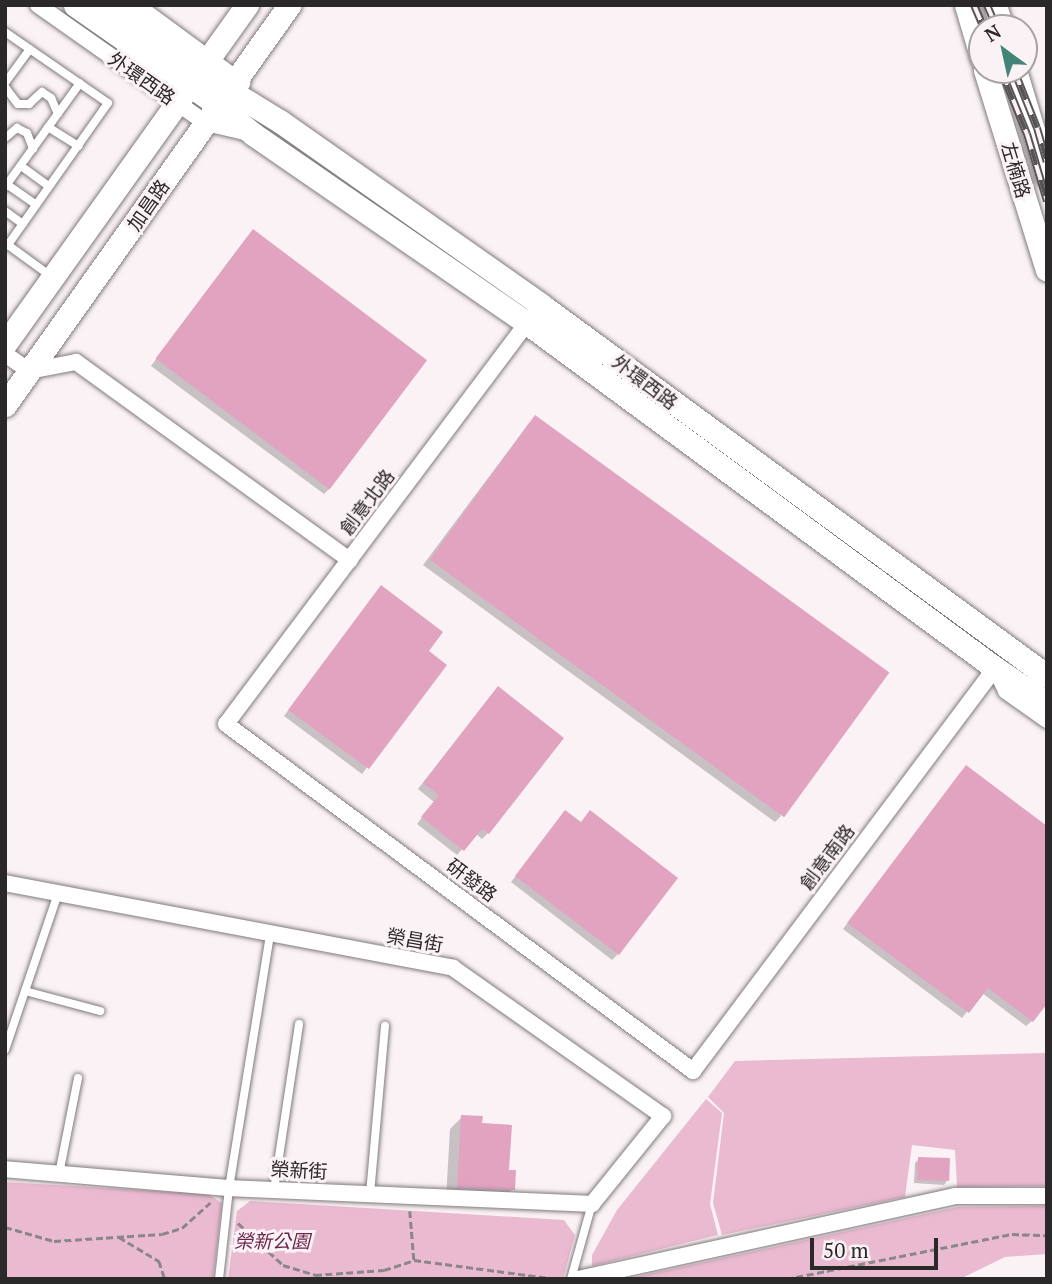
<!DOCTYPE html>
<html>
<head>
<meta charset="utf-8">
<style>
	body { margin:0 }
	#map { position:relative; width:1052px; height:1284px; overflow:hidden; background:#faf2f5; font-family:"PT Serif","Noto Sans TC",serif }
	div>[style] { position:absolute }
	.green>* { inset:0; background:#eabad0 }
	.shadow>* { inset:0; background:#0003 }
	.building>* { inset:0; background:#e1a3c0; transform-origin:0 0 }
	.path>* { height:2.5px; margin-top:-1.25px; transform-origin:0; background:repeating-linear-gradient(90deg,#8b8687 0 7px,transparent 0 10.5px) }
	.roads { filter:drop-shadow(0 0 2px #817a7d) drop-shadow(0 0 2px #817a7d) }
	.lane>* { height:8px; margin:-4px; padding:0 4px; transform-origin:4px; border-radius:4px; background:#fff }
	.street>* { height:16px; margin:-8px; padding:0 8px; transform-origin:8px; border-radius:8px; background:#fff }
	.secondary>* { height:23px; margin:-11.5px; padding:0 11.5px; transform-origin:11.5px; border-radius:11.5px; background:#fff }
	.rail>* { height:8px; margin-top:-4px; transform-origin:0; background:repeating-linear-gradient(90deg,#faf2f5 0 16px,#585455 0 32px); box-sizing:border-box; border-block:2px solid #585455 }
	span { translate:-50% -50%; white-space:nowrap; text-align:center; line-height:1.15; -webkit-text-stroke:6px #faf2f5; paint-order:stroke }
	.street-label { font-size:19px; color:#2b2829 }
	.park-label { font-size:19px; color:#6c234b; font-style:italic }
	.frame { position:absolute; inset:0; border:7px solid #2b2829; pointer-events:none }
	.north { position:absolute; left:968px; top:14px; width:70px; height:70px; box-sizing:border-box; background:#faf2f5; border:2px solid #a7a1a3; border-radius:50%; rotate:327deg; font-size:19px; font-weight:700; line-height:28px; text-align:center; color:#2b2829 }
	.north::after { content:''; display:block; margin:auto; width:24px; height:32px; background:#428576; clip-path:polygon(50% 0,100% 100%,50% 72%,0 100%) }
	.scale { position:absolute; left:810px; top:1238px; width:128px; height:32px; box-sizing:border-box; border:4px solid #2b2829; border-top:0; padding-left:9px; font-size:21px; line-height:24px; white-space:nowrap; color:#2b2829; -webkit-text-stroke:5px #faf2f5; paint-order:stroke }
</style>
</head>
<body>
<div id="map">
	<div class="green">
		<i style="clip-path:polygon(1047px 1053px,1047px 1186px,957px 1187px,955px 1150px,912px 1145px,905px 1197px,722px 1235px,713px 1203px,724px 1113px,708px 1097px,735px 1061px)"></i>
		<i style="clip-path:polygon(706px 1099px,722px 1113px,710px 1204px,718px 1235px,592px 1266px,592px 1255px,617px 1210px)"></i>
		<i style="clip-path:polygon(5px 1182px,208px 1194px,222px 1203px,213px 1279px,5px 1279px)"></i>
		<i style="clip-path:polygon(250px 1201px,564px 1220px,575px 1235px,563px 1279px,228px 1279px,237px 1211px)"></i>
		<i style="clip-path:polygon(1047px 1206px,1047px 1254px,1005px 1257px,960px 1279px,626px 1279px,957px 1207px)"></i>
	</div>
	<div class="shadow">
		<i style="clip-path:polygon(247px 237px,330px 488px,324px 494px,151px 366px)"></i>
		<i style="clip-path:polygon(529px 423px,781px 816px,775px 822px,423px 565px)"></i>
		<i style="clip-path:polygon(376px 593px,426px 652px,444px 665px,362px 774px,284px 716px)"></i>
		<i style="clip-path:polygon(492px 694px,488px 833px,482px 839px,476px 834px,457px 855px,417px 824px,434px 802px,418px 789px)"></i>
		<i style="clip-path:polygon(960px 773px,1032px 1021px,1026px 1026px,982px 993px,962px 1018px,843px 929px)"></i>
		<i style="clip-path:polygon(560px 818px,618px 954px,612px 960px,511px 882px)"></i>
		<i style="clip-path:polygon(462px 1117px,480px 1125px,507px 1172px,513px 1189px,501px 1201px,446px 1199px,450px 1129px)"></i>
		<i style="clip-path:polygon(919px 1159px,947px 1181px,944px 1185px,914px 1183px,915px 1163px)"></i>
	</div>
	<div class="building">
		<i style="left:253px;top:229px;width:218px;height:162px;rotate:37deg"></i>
		<i style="left:535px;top:415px;width:438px;height:179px;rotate:36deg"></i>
		<i style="clip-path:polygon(381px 585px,443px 632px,429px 651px,447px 665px,369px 769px,288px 710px)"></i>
		<i style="clip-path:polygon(498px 686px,564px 738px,489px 834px,482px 829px,464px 851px,421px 817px,439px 795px,423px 783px)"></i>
		<i style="clip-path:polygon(966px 765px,1047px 826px,1047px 1004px,1033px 1022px,988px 988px,969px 1013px,847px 923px)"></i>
		<i style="clip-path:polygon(565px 810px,581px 822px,590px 810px,678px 878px,619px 955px,515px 876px)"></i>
		<i style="clip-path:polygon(461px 1115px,483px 1116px,482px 1123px,512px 1125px,509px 1170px,516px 1170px,515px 1190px,457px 1188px)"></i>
		<i style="left:918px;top:1157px;width:32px;height:23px;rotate:2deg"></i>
	</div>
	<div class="path">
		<i style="left:410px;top:1211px;width:49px;rotate:85.3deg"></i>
		<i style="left:238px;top:1223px;width:62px;rotate:43deg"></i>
		<i style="left:283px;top:1265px;width:34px;rotate:17deg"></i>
		<i style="left:315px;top:1275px;width:69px;rotate:-4.1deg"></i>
		<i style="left:384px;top:1270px;width:32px;rotate:-18deg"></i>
		<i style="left:414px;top:1260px;width:144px;rotate:7.6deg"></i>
		<i style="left:5px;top:1227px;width:51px;rotate:15.9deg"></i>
		<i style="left:54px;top:1241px;width:108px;rotate:-3.7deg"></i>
		<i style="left:162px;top:1234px;width:21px;rotate:-17deg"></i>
		<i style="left:182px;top:1228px;width:38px;rotate:-42deg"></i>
		<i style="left:119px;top:1237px;width:47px;rotate:31deg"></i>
		<i style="left:159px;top:1261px;width:19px;rotate:72deg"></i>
		<i style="left:786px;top:1279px;width:230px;rotate:-11.3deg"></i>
		<i style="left:1012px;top:1234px;width:35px;rotate:2deg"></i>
	</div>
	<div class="roads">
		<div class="lane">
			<i style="left:5px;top:32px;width:125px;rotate:34.6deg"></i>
			<i style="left:108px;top:103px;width:174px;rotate:125.2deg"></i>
			<i style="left:8px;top:245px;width:54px;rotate:36deg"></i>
			<i style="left:5px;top:83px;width:42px;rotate:-53.7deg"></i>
			<i style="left:5px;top:87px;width:21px;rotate:53deg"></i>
			<i style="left:18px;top:104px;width:11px"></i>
			<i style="left:29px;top:104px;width:18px;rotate:-43deg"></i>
			<i style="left:42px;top:92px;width:11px;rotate:34deg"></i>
			<i style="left:51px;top:98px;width:17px;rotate:66deg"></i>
			<i style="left:48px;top:127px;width:36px;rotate:32deg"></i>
			<i style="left:5px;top:138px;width:16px;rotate:-40deg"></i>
			<i style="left:17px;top:128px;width:11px;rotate:27deg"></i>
			<i style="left:27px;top:133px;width:17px;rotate:69deg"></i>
			<i style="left:21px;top:166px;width:34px;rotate:36deg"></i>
			<i style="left:5px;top:183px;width:38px;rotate:35deg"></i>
			<i style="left:5px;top:187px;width:128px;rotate:-54.2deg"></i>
			<i style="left:5px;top:211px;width:22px;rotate:36deg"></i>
			<i style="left:25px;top:991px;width:78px;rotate:14.9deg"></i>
			<i style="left:5px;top:1050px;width:163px;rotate:-71.3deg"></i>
			<i style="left:59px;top:1174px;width:98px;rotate:-78.8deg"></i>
			<i style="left:274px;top:1190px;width:168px;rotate:-81.4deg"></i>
			<i style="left:370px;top:1194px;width:169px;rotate:-84.9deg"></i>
			<i style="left:219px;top:1279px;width:92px;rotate:-83.7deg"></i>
			<i style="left:229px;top:1188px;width:256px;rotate:-80.8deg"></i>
			<i style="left:571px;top:1279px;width:78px;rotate:-74.4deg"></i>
		</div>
		<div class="street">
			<i style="left:38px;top:5px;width:205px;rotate:35.1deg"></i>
			<i style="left:206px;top:123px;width:44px;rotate:13.1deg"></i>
			<i style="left:136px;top:5px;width:132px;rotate:36.3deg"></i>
			<i style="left:533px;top:315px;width:511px;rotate:126.89deg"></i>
			<i style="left:226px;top:724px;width:582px;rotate:36.61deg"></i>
			<i style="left:693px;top:1071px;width:504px;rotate:-53.15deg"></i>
			<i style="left:995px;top:668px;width:25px;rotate:64deg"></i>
			<i style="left:1006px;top:691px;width:50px;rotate:35.3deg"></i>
			<i style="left:5px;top:354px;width:29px;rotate:35deg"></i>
			<i style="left:29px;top:371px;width:48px;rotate:-10.8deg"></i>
			<i style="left:76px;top:362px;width:338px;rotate:35.9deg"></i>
			<i style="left:5px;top:883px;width:456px;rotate:10.7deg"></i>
			<i style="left:453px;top:968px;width:257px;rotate:35.2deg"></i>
			<i style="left:663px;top:1116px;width:113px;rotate:128.9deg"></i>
			<i style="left:592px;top:1204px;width:363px;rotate:-177.5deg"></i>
			<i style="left:229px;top:1188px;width:225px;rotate:-175.2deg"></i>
			<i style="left:578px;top:1279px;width:387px;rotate:-12.4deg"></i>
			<i style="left:956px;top:1196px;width:91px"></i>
		</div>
		<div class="secondary">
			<i style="left:75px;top:5px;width:176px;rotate:35deg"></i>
			<i style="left:219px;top:106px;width:44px;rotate:39.5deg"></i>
			<i style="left:253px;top:134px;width:333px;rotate:34.6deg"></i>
			<i style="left:527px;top:323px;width:581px;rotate:36.4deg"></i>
			<i style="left:995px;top:668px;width:63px;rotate:33.9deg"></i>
			<i style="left:107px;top:5px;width:149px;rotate:34.9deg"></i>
			<i style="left:229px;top:90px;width:61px;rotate:31.6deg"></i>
			<i style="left:281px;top:122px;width:318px;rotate:35.1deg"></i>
			<i style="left:541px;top:305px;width:627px;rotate:36.25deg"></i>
			<i style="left:966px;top:5px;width:56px;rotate:73.5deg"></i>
			<i style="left:995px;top:5px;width:24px;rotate:73deg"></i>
			<i style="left:985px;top:70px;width:209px;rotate:72.8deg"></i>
			<i style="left:1015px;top:70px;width:111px;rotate:73.2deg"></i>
			<i style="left:5px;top:344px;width:417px;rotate:-54.5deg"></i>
			<i style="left:5px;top:405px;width:491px;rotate:-54.6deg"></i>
		</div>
	</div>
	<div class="rail">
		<i style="left:974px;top:5px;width:25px;rotate:67deg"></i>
		<i style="left:987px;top:5px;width:25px;rotate:67deg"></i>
		<i style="left:1001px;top:70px;width:69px;rotate:67.9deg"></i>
		<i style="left:1027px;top:134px;width:70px;rotate:73.4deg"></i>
		<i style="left:1014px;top:70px;width:62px;rotate:68.4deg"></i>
		<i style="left:1037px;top:128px;width:35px;rotate:74deg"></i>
	</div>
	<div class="street-label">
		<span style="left:142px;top:78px;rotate:35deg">外環西路</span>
		<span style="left:1016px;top:170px;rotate:73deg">左楠路</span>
		<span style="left:148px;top:205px;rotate:-55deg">加昌路</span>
		<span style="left:645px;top:382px;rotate:37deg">外環西路</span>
		<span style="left:367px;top:502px;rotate:-53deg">創意北路</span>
		<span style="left:827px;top:857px;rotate:-53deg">創意南路</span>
		<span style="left:472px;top:880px;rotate:37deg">研發路</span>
		<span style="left:415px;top:940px;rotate:10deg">榮昌街</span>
		<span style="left:299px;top:1170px;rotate:3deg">榮新街</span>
	</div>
	<div class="park-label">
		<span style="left:272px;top:1241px">榮新公園</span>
	</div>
	<div class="frame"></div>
	<div class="north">N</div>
	<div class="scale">50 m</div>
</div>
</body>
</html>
